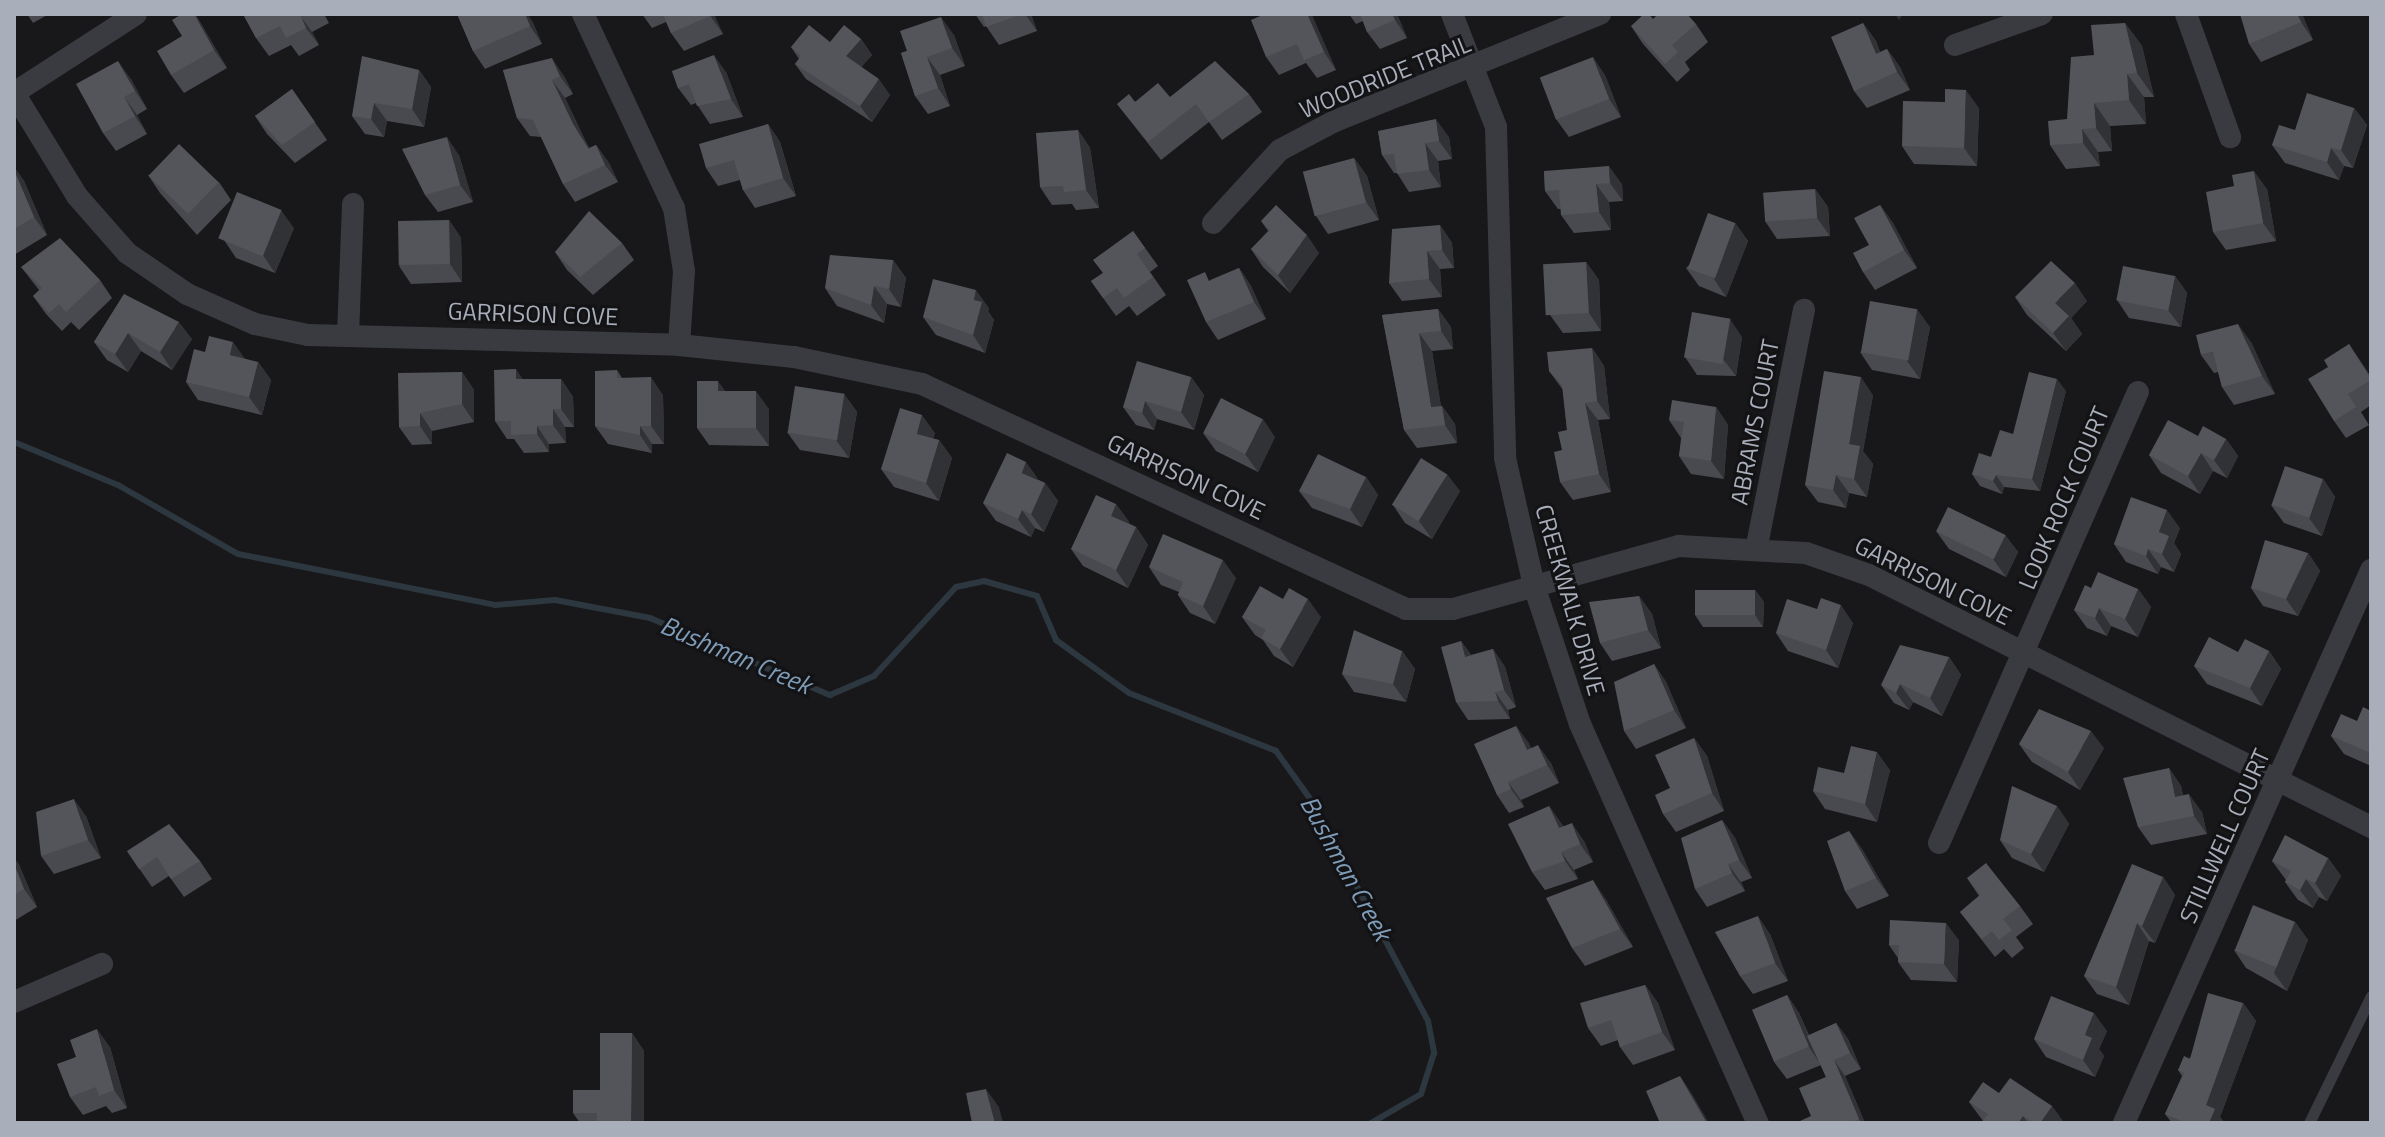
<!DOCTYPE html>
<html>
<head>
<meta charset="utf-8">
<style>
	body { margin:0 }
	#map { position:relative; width:2385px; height:1137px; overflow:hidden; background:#18181a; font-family:"Titillium Web",sans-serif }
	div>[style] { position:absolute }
	.stream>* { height:6px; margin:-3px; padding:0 3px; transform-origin:3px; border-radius:3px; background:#2d373f }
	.service>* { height:11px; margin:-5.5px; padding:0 5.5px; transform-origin:5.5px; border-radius:5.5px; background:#3a3b41 }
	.minor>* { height:22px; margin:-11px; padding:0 11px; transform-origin:11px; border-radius:11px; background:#3a3b41 }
	.wall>* { inset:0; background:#494a4f }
	.shaded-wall>* { inset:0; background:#313235 }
	.building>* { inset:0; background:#54555b; transform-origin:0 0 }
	span { translate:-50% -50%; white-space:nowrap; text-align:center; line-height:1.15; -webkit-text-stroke:6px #131315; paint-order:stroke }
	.street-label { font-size:24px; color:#a9aebb }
	.water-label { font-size:26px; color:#7e9cb8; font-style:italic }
	.frame { position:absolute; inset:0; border:16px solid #a9aebb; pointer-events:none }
</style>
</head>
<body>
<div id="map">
	<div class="stream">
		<i style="left:14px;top:442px;width:113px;rotate:22.5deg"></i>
		<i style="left:118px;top:485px;width:138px;rotate:29.9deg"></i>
		<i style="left:238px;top:554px;width:262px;rotate:11.2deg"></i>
		<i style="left:495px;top:605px;width:60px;rotate:-4.8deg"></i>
		<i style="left:555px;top:600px;width:97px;rotate:10.7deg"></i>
		<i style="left:650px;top:618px;width:196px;rotate:23.2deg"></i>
		<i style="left:830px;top:695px;width:48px;rotate:-23.4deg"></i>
		<i style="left:874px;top:676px;width:121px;rotate:-47.3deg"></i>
		<i style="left:956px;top:587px;width:29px;rotate:-12deg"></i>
		<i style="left:984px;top:581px;width:55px;rotate:15.8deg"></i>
		<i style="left:1037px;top:596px;width:48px;rotate:66.6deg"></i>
		<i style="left:1056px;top:640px;width:90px;rotate:36deg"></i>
		<i style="left:1129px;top:693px;width:158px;rotate:21.5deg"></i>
		<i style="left:1276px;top:751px;width:60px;rotate:54.5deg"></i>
		<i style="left:1311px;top:800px;width:250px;rotate:62.1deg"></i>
		<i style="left:1428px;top:1021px;width:33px;rotate:79deg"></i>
		<i style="left:1434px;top:1053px;width:43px;rotate:107.6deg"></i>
		<i style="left:1421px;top:1094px;width:58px;rotate:149.9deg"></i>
	</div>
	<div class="service">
		<i style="left:2309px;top:1123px;width:141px;rotate:-64deg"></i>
	</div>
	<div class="minor">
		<i style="left:583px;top:14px;width:214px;rotate:64.9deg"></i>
		<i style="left:674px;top:208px;width:64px;rotate:81deg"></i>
		<i style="left:684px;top:271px;width:74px;rotate:93.9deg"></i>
		<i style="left:1452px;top:14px;width:121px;rotate:68.7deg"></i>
		<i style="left:1496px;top:127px;width:331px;rotate:88.4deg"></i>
		<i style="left:1505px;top:458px;width:131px;rotate:77.2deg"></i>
		<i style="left:1534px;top:586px;width:145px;rotate:71.6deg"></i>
		<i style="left:1580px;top:724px;width:437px;rotate:66deg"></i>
		<i style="left:2186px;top:14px;width:131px;rotate:70.3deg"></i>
		<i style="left:1955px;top:45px;width:92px;rotate:-19.6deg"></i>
		<i style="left:14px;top:93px;width:121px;rotate:58.5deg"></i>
		<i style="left:77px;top:196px;width:76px;rotate:48.7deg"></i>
		<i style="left:127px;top:253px;width:73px;rotate:34.3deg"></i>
		<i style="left:187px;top:294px;width:74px;rotate:23.8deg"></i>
		<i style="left:255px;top:324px;width:54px;rotate:11.7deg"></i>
		<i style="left:308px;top:335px;width:371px;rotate:1.5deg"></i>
		<i style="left:679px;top:345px;width:116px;rotate:6deg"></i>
		<i style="left:794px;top:357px;width:131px;rotate:11.9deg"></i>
		<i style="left:922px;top:384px;width:534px;rotate:24.93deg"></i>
		<i style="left:1406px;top:609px;width:47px"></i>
		<i style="left:1453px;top:609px;width:235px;rotate:-15.6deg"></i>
		<i style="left:1679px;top:546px;width:127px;rotate:3.2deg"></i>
		<i style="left:1806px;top:553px;width:67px;rotate:19.2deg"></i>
		<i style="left:1869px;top:575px;width:562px;rotate:26.66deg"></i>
		<i style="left:14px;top:93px;width:145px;rotate:-32.9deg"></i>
		<i style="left:1213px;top:223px;width:99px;rotate:-47.5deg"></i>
		<i style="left:1280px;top:150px;width:62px;rotate:-27.8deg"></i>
		<i style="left:1335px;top:121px;width:286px;rotate:-22deg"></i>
		<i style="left:348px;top:335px;width:131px;rotate:-87.8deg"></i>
		<i style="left:1757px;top:545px;width:240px;rotate:-78.7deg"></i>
		<i style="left:1939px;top:843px;width:493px;rotate:-66.2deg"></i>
		<i style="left:14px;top:1002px;width:96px;rotate:-23.4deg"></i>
		<i style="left:2124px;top:1123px;width:606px;rotate:-65.93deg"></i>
	</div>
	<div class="wall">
		<i style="clip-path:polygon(27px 14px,49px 14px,33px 23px)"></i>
		<i style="clip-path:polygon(182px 14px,195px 14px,203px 27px,227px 68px,184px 93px,171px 75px,182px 36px)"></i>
		<i style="clip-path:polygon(243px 14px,324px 14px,329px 23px,312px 32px,319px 45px,299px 56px,291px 45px,269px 56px,256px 38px)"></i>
		<i style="clip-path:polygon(457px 14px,527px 14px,533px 23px,542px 44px,485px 69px,473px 51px)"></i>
		<i style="clip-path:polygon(642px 14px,713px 14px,723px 34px,684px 51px,671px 33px,666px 22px,652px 28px)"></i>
		<i style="clip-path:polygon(975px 14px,1031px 14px,1037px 31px,999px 45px,986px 26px,984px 27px)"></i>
		<i style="clip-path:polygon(1265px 14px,1311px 14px,1336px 70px,1317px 78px,1306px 63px,1279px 75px,1266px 57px)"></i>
		<i style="clip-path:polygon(1349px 14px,1397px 14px,1407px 38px,1380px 49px,1367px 32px,1363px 21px,1356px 24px)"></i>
		<i style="clip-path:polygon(2302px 14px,2313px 40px,2261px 62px,2249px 44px)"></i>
		<i style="clip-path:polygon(1653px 19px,1696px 24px,1708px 42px,1685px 62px,1690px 70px,1677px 82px,1643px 44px,1631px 26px)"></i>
		<i style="clip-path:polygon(1863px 23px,1876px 41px,1880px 52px,1887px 49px,1900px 67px,1910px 90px,1867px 108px,1854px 91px)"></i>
		<i style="clip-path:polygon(2125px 23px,2142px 46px,2154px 97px,2144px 97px,2146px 124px,2110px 126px,2112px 151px,2098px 152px,2100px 166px,2066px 169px,2050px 145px,2067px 119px,2094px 55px)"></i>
		<i style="clip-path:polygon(954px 35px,965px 66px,940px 75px,950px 106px,928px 114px,915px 96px,901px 53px)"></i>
		<i style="clip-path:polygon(861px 39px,872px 55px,861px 67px,890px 95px,872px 122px,806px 79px,795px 64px,799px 59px,791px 47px)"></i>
		<i style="clip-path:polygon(419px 70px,431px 87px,424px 127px,387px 121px,384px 137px,365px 134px,352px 116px)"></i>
		<i style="clip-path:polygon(503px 70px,564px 76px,573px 94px,565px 98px,586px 142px,589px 148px,596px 145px,609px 163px,618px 182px,575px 202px,563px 184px,541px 137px,530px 136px,517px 118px)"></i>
		<i style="clip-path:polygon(672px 71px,726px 72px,743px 117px,710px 124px,696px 103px,691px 105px,678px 88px)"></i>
		<i style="clip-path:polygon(1605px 75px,1621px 117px,1569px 137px,1556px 119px)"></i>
		<i style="clip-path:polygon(131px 79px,147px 109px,137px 115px,147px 134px,116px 151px,103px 133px)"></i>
		<i style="clip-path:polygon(292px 89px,327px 140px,295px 163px,267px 134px,255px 116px)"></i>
		<i style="clip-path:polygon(1249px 94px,1262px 112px,1222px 140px,1209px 122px,1161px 160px,1117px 104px,1170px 97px)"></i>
		<i style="clip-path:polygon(1979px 108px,1977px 166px,1914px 164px,1902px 146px)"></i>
		<i style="clip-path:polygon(2354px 108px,2367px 125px,2353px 168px,2344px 166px,2339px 180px,2285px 163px,2272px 145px,2295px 130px)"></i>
		<i style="clip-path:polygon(768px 124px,780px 142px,796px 196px,755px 208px,743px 190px,740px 180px,718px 186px,706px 168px)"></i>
		<i style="clip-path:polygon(1078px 130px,1090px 148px,1099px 208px,1076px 210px,1072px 204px,1052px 205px,1040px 187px)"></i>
		<i style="clip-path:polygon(1378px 131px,1449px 137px,1452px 159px,1438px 161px,1441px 187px,1409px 192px,1397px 173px,1394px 173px,1382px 155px)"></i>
		<i style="clip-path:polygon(459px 155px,473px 202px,438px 212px,425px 195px)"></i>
		<i style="clip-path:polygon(1354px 158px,1367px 176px,1379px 220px,1328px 234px,1316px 216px)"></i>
		<i style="clip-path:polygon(14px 167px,24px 181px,47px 235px,14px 255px)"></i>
		<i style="clip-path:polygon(1544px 171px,1622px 184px,1623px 201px,1609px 202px,1611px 230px,1574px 233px,1561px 215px,1561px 209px,1558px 209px,1545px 191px)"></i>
		<i style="clip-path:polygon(148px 175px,219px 182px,231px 200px,197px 235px,160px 193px)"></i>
		<i style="clip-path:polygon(1815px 189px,1828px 207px,1830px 236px,1777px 239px,1765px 221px)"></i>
		<i style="clip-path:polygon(2267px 189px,2276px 241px,2226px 250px,2213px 232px)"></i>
		<i style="clip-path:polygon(1880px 205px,1893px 223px,1917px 268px,1875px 290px,1863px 272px,1869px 245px)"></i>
		<i style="clip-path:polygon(449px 220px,461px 238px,462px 282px,411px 284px,399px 266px)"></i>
		<i style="clip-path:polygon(1261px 221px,1319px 253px,1290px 293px,1263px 267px,1251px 249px,1268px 231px)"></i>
		<i style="clip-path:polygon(1735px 223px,1748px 241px,1726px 297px,1699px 286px,1686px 268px)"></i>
		<i style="clip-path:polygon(1440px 225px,1452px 243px,1454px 268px,1440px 269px,1442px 297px,1402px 301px,1389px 283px)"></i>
		<i style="clip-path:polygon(294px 228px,275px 273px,236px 258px,224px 240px)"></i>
		<i style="clip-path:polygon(1133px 231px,1158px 266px,1150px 272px,1166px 295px,1137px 316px,1129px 306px,1116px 316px,1091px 281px,1103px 273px)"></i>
		<i style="clip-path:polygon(622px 243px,634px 260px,593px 295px,567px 270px,555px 252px)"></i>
		<i style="clip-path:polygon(893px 260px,906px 278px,901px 307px,887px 304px,884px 323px,837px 306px,825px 288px)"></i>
		<i style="clip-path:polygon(1586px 262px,1599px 280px,1601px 331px,1563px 333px,1550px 315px)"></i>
		<i style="clip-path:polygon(21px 267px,100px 280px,112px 298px,79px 330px,71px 322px,62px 331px,46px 314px,33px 296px,39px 290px)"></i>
		<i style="clip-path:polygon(1239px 268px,1251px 286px,1266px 319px,1218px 340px,1206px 322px,1210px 280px)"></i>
		<i style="clip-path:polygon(2175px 276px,2187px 293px,2181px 327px,2129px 318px,2117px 300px)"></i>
		<i style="clip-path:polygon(124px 294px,192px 339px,172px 370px,141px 351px,128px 372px,107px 360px,94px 342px)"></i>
		<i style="clip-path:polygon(2015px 297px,2087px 301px,2071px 318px,2082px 334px,2066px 351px,2027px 315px)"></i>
		<i style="clip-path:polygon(989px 308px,988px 311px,994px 320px,985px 353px,936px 335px,923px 317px)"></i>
		<i style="clip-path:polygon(1438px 309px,1451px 327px,1453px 349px,1432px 351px,1441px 407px,1442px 406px,1455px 424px,1457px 443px,1417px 448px,1404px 430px,1382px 315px)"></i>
		<i style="clip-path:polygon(1930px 327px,1920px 379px,1872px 370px,1860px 352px)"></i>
		<i style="clip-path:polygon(1742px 337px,1736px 376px,1697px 375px,1685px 357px)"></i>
		<i style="clip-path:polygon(2251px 342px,2275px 394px,2234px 405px,2222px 387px,2218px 372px,2214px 373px,2201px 355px)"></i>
		<i style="clip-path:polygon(2349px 344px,2371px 377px,2371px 405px,2361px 412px,2369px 425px,2346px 438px,2334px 421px,2328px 367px)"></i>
		<i style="clip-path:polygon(1592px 348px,1604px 366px,1610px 419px,1598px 420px,1611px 492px,1573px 500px,1560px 482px,1562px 450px,1567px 430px,1563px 390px,1549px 371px)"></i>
		<i style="clip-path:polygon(258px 362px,271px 380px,262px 415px,198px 400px,186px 382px)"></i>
		<i style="clip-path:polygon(617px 370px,622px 378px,663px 395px,664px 444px,652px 444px,652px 453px,608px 444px,595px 426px)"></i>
		<i style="clip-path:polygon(462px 372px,474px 390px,474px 422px,432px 431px,432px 444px,412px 445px,399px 427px)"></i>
		<i style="clip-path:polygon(1191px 377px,1204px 395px,1194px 430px,1157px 419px,1154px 430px,1136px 425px,1123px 407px)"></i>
		<i style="clip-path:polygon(523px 379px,561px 379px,573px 397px,574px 427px,565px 427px,566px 443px,549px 444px,549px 452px,524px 453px,514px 439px,507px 439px,495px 421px)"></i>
		<i style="clip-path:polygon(726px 391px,769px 409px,769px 446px,709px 445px,697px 428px)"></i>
		<i style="clip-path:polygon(2066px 391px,2040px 491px,2004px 487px,2002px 494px,1980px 486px,1972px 474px,1991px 457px,2013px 434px)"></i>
		<i style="clip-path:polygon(844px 394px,857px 412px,849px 458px,800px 450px,787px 432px)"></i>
		<i style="clip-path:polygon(1873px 395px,1863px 451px,1873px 464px,1867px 497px,1849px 493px,1846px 508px,1818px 502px,1805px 485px)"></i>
		<i style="clip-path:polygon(1716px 407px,1728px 425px,1724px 479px,1691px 474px,1679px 456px,1681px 438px,1669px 420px)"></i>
		<i style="clip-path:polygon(935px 433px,933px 439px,939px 440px,952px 458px,939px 501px,894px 487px,881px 469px)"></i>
		<i style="clip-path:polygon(1203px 433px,1275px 437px,1258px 472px,1216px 451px)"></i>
		<i style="clip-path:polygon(2198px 436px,2226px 439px,2238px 456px,2227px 478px,2213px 471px,2200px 494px,2161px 473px,2149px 455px)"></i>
		<i style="clip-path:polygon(1366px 477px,1378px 495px,1362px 527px,1312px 508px,1299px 491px)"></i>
		<i style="clip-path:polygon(2323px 479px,2335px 497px,2322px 536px,2284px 523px,2271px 505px)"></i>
		<i style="clip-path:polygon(1039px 480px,1045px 483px,1058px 501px,1044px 532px,1035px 528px,1031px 537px,996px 521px,983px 503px)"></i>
		<i style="clip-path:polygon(1460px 491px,1432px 539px,1405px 523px,1393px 505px)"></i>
		<i style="clip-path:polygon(1116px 504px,1129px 522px,1128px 523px,1136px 527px,1148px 545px,1128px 588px,1083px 566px,1071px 549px)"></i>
		<i style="clip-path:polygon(2180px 528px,2174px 543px,2181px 554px,2174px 572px,2161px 567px,2158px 574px,2126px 562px,2114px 544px)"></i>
		<i style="clip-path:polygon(1936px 531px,2005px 535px,2018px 552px,2006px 577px,1949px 549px)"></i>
		<i style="clip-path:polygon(2308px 553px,2320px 571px,2298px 616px,2263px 606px,2251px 588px)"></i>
		<i style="clip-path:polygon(1149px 567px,1236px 578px,1215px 624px,1190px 613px,1178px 595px,1179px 592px,1161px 585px)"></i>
		<i style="clip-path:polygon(2091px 588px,2138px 589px,2151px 607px,2138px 637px,2111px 626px,2107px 636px,2087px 628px,2074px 610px)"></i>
		<i style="clip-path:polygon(1755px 590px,1764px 602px,1763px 627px,1703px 627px,1695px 615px)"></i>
		<i style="clip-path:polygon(1639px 596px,1652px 614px,1661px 648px,1612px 661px,1600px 643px)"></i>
		<i style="clip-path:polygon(1283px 599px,1321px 617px,1293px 667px,1274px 656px,1263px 640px,1255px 635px,1242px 617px)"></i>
		<i style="clip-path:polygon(1817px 609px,1853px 623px,1838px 668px,1788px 651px,1776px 633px)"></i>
		<i style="clip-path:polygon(1461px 641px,1471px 655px,1493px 649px,1505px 667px,1516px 707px,1508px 710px,1510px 719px,1468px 720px,1456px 702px)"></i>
		<i style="clip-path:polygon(1402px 651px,1415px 669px,1406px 702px,1354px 692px,1342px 674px)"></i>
		<i style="clip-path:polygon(2269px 651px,2281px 669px,2262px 706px,2207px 684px,2194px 666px,2238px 652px)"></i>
		<i style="clip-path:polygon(1949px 657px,1961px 675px,1942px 716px,1913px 702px,1909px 710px,1894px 703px,1881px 685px)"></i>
		<i style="clip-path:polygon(1654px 664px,1666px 682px,1686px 728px,1636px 749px,1624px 731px)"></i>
		<i style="clip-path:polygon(2371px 711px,2371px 766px,2344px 754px,2331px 736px,2357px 721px)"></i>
		<i style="clip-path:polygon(1516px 726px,1531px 748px,1551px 763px,1559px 783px,1521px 800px,1524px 807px,1509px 813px,1497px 795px)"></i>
		<i style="clip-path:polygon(1694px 738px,1707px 756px,1724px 811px,1676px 832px,1663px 814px,1670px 788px)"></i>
		<i style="clip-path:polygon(2019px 744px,2104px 748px,2080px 790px,2032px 762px)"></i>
		<i style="clip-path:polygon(2169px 768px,2181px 786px,2183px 795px,2202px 812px,2207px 834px,2151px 845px,2138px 827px)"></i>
		<i style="clip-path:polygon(1890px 770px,1877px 822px,1825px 809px,1813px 791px,1844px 773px)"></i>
		<i style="clip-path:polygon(1549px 806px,1563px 826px,1584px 841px,1593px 862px,1574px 870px,1578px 879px,1545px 890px,1532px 872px)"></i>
		<i style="clip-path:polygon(2057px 806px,2069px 824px,2044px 872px,2012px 858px,2000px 840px)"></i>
		<i style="clip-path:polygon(86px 816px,101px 858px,54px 874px,41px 856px)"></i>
		<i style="clip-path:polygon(1722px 820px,1735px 838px,1752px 878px,1741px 882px,1745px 891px,1707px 907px,1695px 889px)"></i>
		<i style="clip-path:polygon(1849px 831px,1862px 849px,1889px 896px,1857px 909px,1845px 891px)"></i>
		<i style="clip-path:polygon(127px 851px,200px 861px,212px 879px,184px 897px,169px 876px,152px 887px)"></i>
		<i style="clip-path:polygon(14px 858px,19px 865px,37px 907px,14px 921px)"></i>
		<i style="clip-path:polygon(2328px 858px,2341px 876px,2327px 901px,2319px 897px,2313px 908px,2298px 900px,2285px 882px,2286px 880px,2272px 861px)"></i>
		<i style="clip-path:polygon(2163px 877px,2175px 895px,2155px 943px,2149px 941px,2129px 1005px,2097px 994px,2084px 976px)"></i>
		<i style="clip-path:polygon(1967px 878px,2020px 906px,2033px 924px,2016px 937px,2024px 948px,2012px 958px,2004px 949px,1995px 957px,1960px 912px,1979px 896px)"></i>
		<i style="clip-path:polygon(1605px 898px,1633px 947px,1585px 966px,1572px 948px)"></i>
		<i style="clip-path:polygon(2295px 922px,2308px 940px,2287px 991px,2246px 968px,2234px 950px)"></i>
		<i style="clip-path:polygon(1770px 934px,1788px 981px,1753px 994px,1740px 976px)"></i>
		<i style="clip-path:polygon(1959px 940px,1957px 982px,1911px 980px,1898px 962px,1898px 958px,1889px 945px)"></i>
		<i style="clip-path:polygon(1645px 985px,1658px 1003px,1675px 1050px,1633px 1065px,1620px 1047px,1618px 1040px,1601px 1046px,1588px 1028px)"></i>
		<i style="clip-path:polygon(1787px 995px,1799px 1013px,1809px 1035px,1836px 1023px,1848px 1039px,1861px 1069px,1845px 1076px,1865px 1123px,1801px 1123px,1811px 1116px,1826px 1077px,1821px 1065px,1787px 1079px,1774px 1062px)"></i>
		<i style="clip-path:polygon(2243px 1003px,2256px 1021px,2220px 1117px,2225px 1123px,2172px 1123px,2165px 1114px,2182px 1076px,2178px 1070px)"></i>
		<i style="clip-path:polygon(2107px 1031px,2099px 1049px,2104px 1056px,2095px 1077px,2046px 1057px,2034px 1039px)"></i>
		<i style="clip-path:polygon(632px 1033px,644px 1051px,644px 1123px,580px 1123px,573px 1113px,600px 1090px)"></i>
		<i style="clip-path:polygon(110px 1047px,127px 1108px,112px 1113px,106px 1106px,83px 1115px,70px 1097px)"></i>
		<i style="clip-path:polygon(1999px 1093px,2052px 1106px,2064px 1123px,1983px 1123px,1983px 1121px,1969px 1102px)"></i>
	</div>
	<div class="shaded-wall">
		<i style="clip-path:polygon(194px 14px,203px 27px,227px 68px,214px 50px)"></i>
		<i style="clip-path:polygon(299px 14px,312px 32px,319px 45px,306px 28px)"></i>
		<i style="clip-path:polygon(525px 14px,527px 14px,533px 23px,542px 44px,530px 26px)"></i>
		<i style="clip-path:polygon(709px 14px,713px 14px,715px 16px,723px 34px)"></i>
		<i style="clip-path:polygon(1025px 14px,1031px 14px,1037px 31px)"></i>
		<i style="clip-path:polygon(1307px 14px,1311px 14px,1313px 17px,1336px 70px,1324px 52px)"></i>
		<i style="clip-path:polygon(1392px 14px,1397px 14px,1407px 38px,1395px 20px)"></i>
		<i style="clip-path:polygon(1895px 14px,1903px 14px,1899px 20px)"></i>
		<i style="clip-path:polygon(2297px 14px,2302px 14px,2313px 40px,2301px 22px)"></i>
		<i style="clip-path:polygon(941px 17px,954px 35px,965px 66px,952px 48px)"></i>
		<i style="clip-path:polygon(1863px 23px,1876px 41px,1888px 71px,1876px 54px)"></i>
		<i style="clip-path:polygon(2125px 23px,2142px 46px,2154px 97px,2137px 73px)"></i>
		<i style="clip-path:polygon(861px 39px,872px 55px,857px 72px,846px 56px)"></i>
		<i style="clip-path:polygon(1887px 49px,1900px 67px,1910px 90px,1897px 72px)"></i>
		<i style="clip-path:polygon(714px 55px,726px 72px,743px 117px,731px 99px)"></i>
		<i style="clip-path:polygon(927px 57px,940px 75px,950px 106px,938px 88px)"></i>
		<i style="clip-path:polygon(1593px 57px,1605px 75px,1621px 117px,1609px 99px)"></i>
		<i style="clip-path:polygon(552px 58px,564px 76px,573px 94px,560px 76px)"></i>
		<i style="clip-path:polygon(118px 61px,131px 79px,147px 109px,135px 91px)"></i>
		<i style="clip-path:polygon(419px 70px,431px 87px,424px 127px,412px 109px)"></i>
		<i style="clip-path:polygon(2127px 74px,2144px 97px,2146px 124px,2129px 100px)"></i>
		<i style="clip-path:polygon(879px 79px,890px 95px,872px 122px,860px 106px)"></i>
		<i style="clip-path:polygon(552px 80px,565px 98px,586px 142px,601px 167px,573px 124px)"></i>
		<i style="clip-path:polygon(1966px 90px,1979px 108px,1977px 166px,1964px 148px)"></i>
		<i style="clip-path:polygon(124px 97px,137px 115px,147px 134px,135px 116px)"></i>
		<i style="clip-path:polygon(374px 103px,387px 121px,384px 137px,371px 119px)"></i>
		<i style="clip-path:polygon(2094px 103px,2110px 126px,2112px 151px,2096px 128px)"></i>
		<i style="clip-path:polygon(2354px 108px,2367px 125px,2353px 168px,2341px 150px)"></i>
		<i style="clip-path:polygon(1436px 119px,1449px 137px,1452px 159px,1439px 141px)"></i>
		<i style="clip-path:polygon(768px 124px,780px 142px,796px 196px,783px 178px)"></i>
		<i style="clip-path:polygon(2082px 129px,2098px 152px,2100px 166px,2083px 143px)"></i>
		<i style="clip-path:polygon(1078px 130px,1090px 148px,1099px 208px,1086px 190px)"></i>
		<i style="clip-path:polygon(447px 137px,459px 155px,473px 202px,460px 185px)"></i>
		<i style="clip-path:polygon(1425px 143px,1438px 161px,1441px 187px,1429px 170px)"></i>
		<i style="clip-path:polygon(596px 145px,609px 163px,618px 182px,605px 165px)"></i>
		<i style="clip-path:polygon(2331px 148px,2344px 166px,2339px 180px,2327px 162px)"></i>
		<i style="clip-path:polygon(1354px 158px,1367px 176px,1379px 220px,1366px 202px)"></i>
		<i style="clip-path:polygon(1609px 166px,1622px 184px,1623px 201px,1610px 183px)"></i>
		<i style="clip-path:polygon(14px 167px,24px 181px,47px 235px,34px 217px,14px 170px)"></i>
		<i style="clip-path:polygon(2254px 171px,2267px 189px,2276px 241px,2263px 223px)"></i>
		<i style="clip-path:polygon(1596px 184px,1609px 202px,1611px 230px,1599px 212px)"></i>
		<i style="clip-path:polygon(1815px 189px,1828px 207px,1830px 236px,1817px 218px)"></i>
		<i style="clip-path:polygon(1880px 205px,1893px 223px,1917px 268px,1904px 250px)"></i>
		<i style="clip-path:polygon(281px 210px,294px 228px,275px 273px,263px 255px)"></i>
		<i style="clip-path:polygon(449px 220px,461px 238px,462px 282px,450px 264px)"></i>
		<i style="clip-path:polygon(1735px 223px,1748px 241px,1726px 297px,1714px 279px)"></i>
		<i style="clip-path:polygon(1440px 225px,1452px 243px,1454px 268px,1442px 250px)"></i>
		<i style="clip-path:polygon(1307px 235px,1319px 253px,1290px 293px,1278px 275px)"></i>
		<i style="clip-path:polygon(1427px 251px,1440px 269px,1442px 297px,1429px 279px)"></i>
		<i style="clip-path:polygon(893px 260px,906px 278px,901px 307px,889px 289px)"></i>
		<i style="clip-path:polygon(1586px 262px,1599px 280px,1601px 331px,1589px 313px)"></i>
		<i style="clip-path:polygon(1239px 268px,1251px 286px,1266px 319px,1254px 302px)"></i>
		<i style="clip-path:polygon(2175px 276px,2187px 293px,2181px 327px,2168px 310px)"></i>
		<i style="clip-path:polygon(2075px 283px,2087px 301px,2071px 318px,2082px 334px,2066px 351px,2053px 333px,2055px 303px)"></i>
		<i style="clip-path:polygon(874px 286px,887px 304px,884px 323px,871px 305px)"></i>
		<i style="clip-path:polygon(976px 290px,989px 308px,988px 311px,994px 320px,985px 353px,973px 335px,974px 300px)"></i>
		<i style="clip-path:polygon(1438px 309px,1451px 327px,1453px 349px,1441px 331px)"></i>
		<i style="clip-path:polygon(1917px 309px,1930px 327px,1920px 379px,1907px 361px)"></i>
		<i style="clip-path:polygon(1730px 319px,1742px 337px,1736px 376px,1723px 359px)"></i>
		<i style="clip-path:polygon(179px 322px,192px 339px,172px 370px,160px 352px)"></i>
		<i style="clip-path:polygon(2238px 324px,2251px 342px,2275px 394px,2262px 376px)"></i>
		<i style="clip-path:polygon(128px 333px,141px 351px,128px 372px,115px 354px)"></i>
		<i style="clip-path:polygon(1419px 333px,1432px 351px,1444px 425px,1431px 407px)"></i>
		<i style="clip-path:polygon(233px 342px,246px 360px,230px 355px)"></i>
		<i style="clip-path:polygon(1592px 348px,1604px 366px,1610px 419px,1597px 401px)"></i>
		<i style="clip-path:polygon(258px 362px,271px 380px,262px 415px,249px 397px)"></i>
		<i style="clip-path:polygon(516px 369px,528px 387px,516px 379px)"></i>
		<i style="clip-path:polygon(462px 372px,474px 390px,474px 422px,462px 404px)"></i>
		<i style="clip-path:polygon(651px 377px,663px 395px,664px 444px,651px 426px)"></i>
		<i style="clip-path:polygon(1191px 377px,1204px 395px,1194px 430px,1181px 412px)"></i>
		<i style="clip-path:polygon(1861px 377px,1873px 395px,1863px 451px,1873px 464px,1867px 497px,1854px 479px,1849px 444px)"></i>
		<i style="clip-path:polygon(561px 379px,573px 397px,574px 427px,561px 409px)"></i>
		<i style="clip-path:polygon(2057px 379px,2066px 391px,2040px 491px,2032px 479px)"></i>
		<i style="clip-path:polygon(718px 381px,731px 399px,718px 391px)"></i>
		<i style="clip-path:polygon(756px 391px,769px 409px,769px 446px,756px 428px)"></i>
		<i style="clip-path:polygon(844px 394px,857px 412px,849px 458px,836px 440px)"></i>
		<i style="clip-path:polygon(1145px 401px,1157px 419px,1154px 430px,1142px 413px)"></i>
		<i style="clip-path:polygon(1585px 403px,1598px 420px,1611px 492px,1599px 474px)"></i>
		<i style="clip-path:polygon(1442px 406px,1455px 424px,1457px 443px,1445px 425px)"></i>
		<i style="clip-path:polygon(1716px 407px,1728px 425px,1724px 479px,1711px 461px)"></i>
		<i style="clip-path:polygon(553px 409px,565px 427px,566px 443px,553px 425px)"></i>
		<i style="clip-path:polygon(420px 413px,432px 431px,432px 444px,420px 426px)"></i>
		<i style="clip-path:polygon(922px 415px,935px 433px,929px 451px,917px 434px)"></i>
		<i style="clip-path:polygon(1263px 419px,1275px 437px,1258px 472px,1245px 454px)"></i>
		<i style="clip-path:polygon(537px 426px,549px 444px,549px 452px,537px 434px)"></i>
		<i style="clip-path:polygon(640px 426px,652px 444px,652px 453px,640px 435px)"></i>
		<i style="clip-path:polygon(2226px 439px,2238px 456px,2227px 478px,2214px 460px)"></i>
		<i style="clip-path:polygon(939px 440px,952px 458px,939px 501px,926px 483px)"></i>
		<i style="clip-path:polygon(2201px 453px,2213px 471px,2200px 494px,2188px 476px)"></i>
		<i style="clip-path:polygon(1026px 462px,1039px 480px,1022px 473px)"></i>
		<i style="clip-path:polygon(1447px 474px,1460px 491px,1432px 539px,1419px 521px)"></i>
		<i style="clip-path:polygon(1836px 475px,1849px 493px,1846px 508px,1833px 490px)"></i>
		<i style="clip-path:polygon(1996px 475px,2004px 487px,2002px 494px,1993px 481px)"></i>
		<i style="clip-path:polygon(1366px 477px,1378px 495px,1362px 527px,1350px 509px)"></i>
		<i style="clip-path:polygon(2323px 479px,2335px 497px,2322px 536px,2309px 518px)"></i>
		<i style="clip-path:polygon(1045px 483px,1058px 501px,1044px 532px,1031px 514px)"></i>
		<i style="clip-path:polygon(1116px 504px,1129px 522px,1124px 533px,1111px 516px)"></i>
		<i style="clip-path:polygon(1022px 510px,1035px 528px,1031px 537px,1018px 519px)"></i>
		<i style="clip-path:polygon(2167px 510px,2180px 528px,2174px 543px,2181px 554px,2174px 572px,2162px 554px,2159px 532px)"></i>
		<i style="clip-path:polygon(1136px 527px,1148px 545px,1128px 588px,1116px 570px)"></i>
		<i style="clip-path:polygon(2005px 535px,2018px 552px,2006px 577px,1993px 559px)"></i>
		<i style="clip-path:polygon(2148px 549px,2161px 567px,2158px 574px,2146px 556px)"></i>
		<i style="clip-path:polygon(2308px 553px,2320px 571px,2298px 616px,2286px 599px)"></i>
		<i style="clip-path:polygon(1223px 560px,1236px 578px,1215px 624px,1203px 606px)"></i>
		<i style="clip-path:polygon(2138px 589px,2151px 607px,2138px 637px,2125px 619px)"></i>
		<i style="clip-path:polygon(1755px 590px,1764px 602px,1763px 627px,1755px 615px)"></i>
		<i style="clip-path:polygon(1639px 596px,1652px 614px,1661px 648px,1648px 630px)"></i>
		<i style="clip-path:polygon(1308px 599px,1321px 617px,1293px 667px,1280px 649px)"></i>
		<i style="clip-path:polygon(1841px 605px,1853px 623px,1838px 668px,1826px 650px)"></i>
		<i style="clip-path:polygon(2099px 608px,2111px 626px,2107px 636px,2095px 618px)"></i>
		<i style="clip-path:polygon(1461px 641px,1473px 659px,1465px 657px)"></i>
		<i style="clip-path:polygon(1493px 649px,1505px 667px,1516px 707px,1504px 690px)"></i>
		<i style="clip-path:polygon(1402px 651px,1415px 669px,1406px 702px,1393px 684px)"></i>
		<i style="clip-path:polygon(2269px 651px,2281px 669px,2262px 706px,2250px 688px)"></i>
		<i style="clip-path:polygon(1949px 657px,1961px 675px,1942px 716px,1930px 698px)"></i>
		<i style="clip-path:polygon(1654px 664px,1666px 682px,1686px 728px,1674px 710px)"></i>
		<i style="clip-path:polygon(1900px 684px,1913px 702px,1909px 710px,1896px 693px)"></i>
		<i style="clip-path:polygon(1495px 692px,1508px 710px,1510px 719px,1498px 701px)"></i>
		<i style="clip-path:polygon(1516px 726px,1529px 743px,1539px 768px,1527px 750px)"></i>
		<i style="clip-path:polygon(2091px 731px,2104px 748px,2080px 790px,2068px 772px)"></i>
		<i style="clip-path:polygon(1694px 738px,1707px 756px,1724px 811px,1712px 793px)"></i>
		<i style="clip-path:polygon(1538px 745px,1551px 763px,1559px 783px,1547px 765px)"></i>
		<i style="clip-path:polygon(1877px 752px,1890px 770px,1877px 822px,1865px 804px)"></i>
		<i style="clip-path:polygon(2169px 768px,2181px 786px,2187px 815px,2175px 797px)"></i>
		<i style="clip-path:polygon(1508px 782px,1521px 800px,1524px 807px,1511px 789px)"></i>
		<i style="clip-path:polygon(2189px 794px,2202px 812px,2207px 834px,2194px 816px)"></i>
		<i style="clip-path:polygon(74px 799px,86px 816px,101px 858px,88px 840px)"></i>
		<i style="clip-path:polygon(1549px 806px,1562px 824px,1571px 846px,1559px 828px)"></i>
		<i style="clip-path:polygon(2057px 806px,2069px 824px,2044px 872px,2031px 854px)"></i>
		<i style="clip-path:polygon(1722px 820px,1735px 838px,1752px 878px,1739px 860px)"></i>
		<i style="clip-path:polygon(1572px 823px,1584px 841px,1593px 862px,1580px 844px)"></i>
		<i style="clip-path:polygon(1849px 831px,1862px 849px,1889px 896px,1876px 878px)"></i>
		<i style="clip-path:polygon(1561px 852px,1574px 870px,1578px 879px,1565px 861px)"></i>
		<i style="clip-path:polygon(14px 858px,19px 865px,37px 907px,24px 889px,14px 864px)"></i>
		<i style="clip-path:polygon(2328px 858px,2341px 876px,2327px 901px,2315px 883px)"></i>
		<i style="clip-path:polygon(1728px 864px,1741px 882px,1745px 891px,1732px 873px)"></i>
		<i style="clip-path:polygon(2163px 877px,2175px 895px,2155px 943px,2142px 926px)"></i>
		<i style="clip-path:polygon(2306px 879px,2319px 897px,2313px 908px,2300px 890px)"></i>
		<i style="clip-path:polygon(1593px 880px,1605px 898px,1633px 947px,1620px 929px)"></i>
		<i style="clip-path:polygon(1758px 916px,1770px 934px,1788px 981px,1775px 963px)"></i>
		<i style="clip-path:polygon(2295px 922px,2308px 940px,2287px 991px,2274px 973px)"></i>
		<i style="clip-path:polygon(1946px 923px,1959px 940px,1957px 982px,1944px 964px)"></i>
		<i style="clip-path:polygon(2137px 923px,2149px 941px,2129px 1005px,2116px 987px)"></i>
		<i style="clip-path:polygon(1645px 985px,1658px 1003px,1675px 1050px,1662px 1032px)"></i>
		<i style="clip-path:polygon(1787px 995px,1799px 1013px,1821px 1065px,1809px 1047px)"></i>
		<i style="clip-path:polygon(2243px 1003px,2256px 1021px,2220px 1117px,2225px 1123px,2209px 1123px,2206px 1105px)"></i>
		<i style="clip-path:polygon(2094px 1013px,2107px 1031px,2099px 1049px,2104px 1056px,2095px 1077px,2083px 1060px,2085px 1035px)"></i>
		<i style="clip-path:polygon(1836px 1023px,1848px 1039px,1861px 1069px,1850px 1053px)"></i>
		<i style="clip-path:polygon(97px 1029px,110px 1047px,127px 1108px,114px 1090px)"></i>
		<i style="clip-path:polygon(632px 1033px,644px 1051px,644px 1123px,631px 1123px)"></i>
		<i style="clip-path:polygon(1834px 1060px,1845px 1076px,1865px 1123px,1861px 1123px,1859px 1119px)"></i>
		<i style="clip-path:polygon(1680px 1076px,1692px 1094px,1709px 1123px,1707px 1123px)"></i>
		<i style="clip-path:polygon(986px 1089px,999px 1107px,1003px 1123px,995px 1123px)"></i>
		<i style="clip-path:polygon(2052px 1106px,2064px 1123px,2040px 1123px)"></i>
		<i style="clip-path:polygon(2023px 1116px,2028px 1123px,2018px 1123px)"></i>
	</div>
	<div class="building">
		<i style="clip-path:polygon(182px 14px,194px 14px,214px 50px,171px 75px,157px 51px,182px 36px,172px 20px)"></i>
		<i style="clip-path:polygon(243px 14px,300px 14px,306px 28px,286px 38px,280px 26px,256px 38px)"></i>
		<i style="clip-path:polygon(457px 14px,525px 14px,530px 26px,473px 51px)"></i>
		<i style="clip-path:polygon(663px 14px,709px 14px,710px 16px,671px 33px)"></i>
		<i style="clip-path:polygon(982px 14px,1022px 14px,986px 27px)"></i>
		<i style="clip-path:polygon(1265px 14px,1307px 14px,1324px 52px,1304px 60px,1297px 44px,1266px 57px,1251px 20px)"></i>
		<i style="clip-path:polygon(1360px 14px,1392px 14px,1395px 20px,1367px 32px)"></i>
		<i style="clip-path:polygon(1644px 14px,1649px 14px,1653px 19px,1658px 14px,1687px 14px,1696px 24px,1672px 45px,1678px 52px,1665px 64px,1631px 26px)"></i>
		<i style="clip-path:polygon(2240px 14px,2297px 14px,2301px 22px,2249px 44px)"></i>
		<i style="clip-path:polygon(941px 17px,952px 48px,927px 57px,938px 88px,915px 96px,901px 53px,907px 51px,900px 31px)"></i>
		<i style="clip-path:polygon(1863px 23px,1876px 54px,1887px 49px,1897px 72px,1854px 91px,1831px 37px)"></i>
		<i style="clip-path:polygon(2125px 23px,2137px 73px,2127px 74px,2129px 100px,2094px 103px,2096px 128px,2082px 129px,2083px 143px,2050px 145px,2048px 121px,2067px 119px,2071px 57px,2094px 55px,2091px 25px)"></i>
		<i style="clip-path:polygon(809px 25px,830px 42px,844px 25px,861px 39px,846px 56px,879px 79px,860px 106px,795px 64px,801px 56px,791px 47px)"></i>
		<i style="clip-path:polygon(714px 55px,731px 99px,697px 106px,689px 84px,678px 88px,672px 71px)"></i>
		<i style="clip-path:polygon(362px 56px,419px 70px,412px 109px,374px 103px,371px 119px,352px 116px)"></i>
		<i style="left:1593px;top:57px;width:45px;height:57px;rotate:69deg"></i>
		<i style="clip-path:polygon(552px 58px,560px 76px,552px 80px,573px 124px,588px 149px,596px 145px,605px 165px,563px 184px,533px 120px,517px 118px,503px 70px)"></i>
		<i style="clip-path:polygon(118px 61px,135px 91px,124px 97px,135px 116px,103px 133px,76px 84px)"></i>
		<i style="clip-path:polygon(1215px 61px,1249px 94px,1209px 122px,1196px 104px,1148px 142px,1117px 104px,1129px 94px,1135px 102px,1158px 83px,1170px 97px)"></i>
		<i style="clip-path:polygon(292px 89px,315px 122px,282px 145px,255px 116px)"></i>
		<i style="clip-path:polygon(1945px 89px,1966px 90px,1964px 148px,1902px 146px,1903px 101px,1945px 102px)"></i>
		<i style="clip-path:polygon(2307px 93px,2354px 108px,2341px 150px,2331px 148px,2327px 162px,2272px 145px,2279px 125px,2295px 130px)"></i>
		<i style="clip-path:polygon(1436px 119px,1439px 141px,1425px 143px,1429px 170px,1397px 174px,1394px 154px,1382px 155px,1378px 131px)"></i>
		<i style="clip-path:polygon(768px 124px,783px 178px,743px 190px,734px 160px,706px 168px,699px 144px)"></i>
		<i style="clip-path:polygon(1078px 130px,1086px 190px,1064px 192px,1063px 186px,1040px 187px,1036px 133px)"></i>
		<i style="clip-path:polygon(447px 137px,460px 185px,425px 195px,402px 149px)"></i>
		<i style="left:179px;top:144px;width:55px;height:44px;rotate:44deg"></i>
		<i style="left:1354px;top:158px;width:46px;height:53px;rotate:75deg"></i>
		<i style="clip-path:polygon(1609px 166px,1610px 183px,1596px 184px,1599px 212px,1561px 215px,1559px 190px,1545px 191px,1544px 171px)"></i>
		<i style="clip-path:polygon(14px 170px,34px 217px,14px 229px)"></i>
		<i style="clip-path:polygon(2254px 171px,2263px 223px,2213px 232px,2206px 192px,2234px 186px,2232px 175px)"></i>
		<i style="left:1815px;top:189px;width:29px;height:52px;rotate:86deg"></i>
		<i style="left:237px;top:192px;width:48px;height:50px;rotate:22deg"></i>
		<i style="clip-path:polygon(1276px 205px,1307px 235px,1278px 275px,1251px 249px,1270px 230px,1261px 221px)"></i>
		<i style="clip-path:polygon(1880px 205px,1904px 250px,1863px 272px,1853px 253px,1869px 245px,1854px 218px)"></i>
		<i style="clip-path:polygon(589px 211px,622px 243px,580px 277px,555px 252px)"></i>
		<i style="left:1708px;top:213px;width:29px;height:59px;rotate:20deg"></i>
		<i style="left:449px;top:220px;width:44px;height:51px;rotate:89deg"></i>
		<i style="clip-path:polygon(1440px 225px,1442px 250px,1427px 251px,1429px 279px,1389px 283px,1392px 229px)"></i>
		<i style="clip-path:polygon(1133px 231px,1145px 248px,1137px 254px,1153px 277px,1124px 298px,1117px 288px,1103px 298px,1091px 281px,1103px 273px,1093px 260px)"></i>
		<i style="clip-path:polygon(60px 238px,100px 280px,66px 312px,59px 304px,49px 313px,33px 296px,42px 288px,21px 267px)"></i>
		<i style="clip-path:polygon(830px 255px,893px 260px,889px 289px,874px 286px,871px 305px,825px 288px)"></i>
		<i style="clip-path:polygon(2051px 261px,2075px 283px,2055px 303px,2069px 316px,2053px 333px,2015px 297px)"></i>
		<i style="left:1586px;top:262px;width:51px;height:43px;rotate:87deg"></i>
		<i style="left:2123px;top:266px;width:53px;height:35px;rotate:11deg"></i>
		<i style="clip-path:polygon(1239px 268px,1254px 302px,1206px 322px,1187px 280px,1205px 272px,1209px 281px)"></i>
		<i style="clip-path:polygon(933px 279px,976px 290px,974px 300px,982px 302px,973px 335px,923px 317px)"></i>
		<i style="clip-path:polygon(124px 294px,179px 322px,160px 352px,128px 333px,115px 354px,94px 342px)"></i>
		<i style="left:1870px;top:301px;width:48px;height:52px;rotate:10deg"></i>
		<i style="clip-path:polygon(1438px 309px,1441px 331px,1419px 333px,1431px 407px,1442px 406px,1445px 425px,1404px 430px,1382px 315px)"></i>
		<i style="left:1692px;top:312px;width:39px;height:46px;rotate:10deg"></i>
		<i style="clip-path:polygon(2238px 324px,2262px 376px,2222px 387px,2213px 352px,2201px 355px,2196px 335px)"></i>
		<i style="clip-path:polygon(209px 336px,233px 342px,230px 355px,258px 362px,249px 397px,186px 382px,194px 349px,205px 352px)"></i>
		<i style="clip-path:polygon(2349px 344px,2371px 380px,2348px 394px,2356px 407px,2334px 421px,2308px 379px,2328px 367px,2324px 360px)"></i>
		<i style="clip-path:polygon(1592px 348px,1597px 401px,1585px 403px,1599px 474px,1560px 482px,1554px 452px,1562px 450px,1558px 432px,1567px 430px,1562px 385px,1549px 371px,1547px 352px)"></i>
		<i style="clip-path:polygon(1137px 361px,1191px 377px,1181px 412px,1145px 401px,1142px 413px,1123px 407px)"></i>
		<i style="clip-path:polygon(516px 369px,516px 379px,561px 379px,561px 409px,553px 409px,553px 425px,537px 426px,537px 434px,511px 435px,511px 421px,495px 421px,494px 370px)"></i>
		<i style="clip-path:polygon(617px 370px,617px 378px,651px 377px,651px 426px,640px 426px,640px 435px,595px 426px,595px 371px)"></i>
		<i style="clip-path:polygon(1824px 371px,1861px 377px,1849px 444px,1860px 446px,1854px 479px,1836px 475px,1833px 490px,1805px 485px)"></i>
		<i style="clip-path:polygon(462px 372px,462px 404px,420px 413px,420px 426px,399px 427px,398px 373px)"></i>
		<i style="clip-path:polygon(2029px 372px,2057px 379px,2032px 479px,1996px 475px,1993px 481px,1972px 474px,1979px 453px,1991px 457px,2000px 430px,2013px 434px)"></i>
		<i style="clip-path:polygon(697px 381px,718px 381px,718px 391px,756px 391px,756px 428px,697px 428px)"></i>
		<i style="left:795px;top:386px;width:50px;height:47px;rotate:9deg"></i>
		<i style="left:1221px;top:398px;width:47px;height:39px;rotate:27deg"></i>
		<i style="clip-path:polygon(1672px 400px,1716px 407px,1711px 461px,1679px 456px,1684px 422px,1669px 420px)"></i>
		<i style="clip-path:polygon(900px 408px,922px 415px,917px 434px,939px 440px,926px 483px,881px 469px)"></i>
		<i style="clip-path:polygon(2168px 420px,2198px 436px,2203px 426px,2226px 439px,2214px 460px,2201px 453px,2188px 476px,2149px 455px)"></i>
		<i style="clip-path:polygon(1007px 453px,1026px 462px,1022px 473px,1045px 483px,1031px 514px,1022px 510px,1018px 519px,983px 503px)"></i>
		<i style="clip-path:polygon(1318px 454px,1366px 477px,1350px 509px,1299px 491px)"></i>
		<i style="left:1421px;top:458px;width:31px;height:55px;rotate:32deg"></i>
		<i style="left:2285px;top:466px;width:40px;height:41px;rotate:19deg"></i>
		<i style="clip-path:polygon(1096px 495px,1116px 504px,1111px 516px,1136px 527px,1116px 570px,1071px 549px)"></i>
		<i style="clip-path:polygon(2131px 497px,2167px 510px,2159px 532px,2169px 536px,2162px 554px,2148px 549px,2146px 556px,2114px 544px)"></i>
		<i style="left:1948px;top:507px;width:64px;height:27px;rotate:26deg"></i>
		<i style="clip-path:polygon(1163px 534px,1223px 560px,1203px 606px,1178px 595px,1183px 582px,1149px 567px)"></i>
		<i style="clip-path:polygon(2265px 540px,2308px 553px,2286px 599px,2251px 588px)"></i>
		<i style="clip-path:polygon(2098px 572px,2138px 589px,2125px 619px,2099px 608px,2095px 618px,2074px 610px,2085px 585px,2091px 588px)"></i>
		<i style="clip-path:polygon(1260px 586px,1283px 599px,1289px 588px,1308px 599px,1280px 649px,1261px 638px,1266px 630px,1242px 617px)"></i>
		<i style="left:1695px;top:590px;width:60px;height:25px"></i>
		<i style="clip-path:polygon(1639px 596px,1648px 630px,1600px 643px,1589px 602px)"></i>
		<i style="clip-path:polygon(1821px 598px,1841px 605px,1826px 650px,1776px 633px,1787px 599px,1817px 609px)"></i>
		<i style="clip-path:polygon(1354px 630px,1402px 651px,1393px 684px,1342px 674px)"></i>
		<i style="clip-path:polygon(2209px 637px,2238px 652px,2245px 639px,2269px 651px,2250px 688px,2194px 666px)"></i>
		<i style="clip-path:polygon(1461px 641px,1465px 657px,1493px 649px,1504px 690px,1495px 692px,1498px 701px,1456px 702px,1441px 647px)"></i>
		<i style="clip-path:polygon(1900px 645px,1949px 657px,1930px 698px,1900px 684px,1896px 693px,1881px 685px)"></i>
		<i style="clip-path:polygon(1654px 664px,1674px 710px,1624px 731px,1614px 682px)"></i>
		<i style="clip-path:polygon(2363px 707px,2371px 711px,2371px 753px,2331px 736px,2341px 714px,2357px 721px)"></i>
		<i style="clip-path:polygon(2039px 709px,2091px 731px,2068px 772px,2019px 744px)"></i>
		<i style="clip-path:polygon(1516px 726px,1527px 750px,1538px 745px,1547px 765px,1508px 782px,1511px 789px,1497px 795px,1474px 744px)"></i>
		<i style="clip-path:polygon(1694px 738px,1712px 793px,1663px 814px,1655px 795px,1670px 788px,1655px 755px)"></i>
		<i style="clip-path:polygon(1851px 746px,1877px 752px,1865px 804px,1813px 791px,1818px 767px,1844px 773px)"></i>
		<i style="clip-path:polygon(2169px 768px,2175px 797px,2189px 794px,2194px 816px,2138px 827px,2123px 778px)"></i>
		<i style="clip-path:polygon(2012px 786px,2057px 806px,2031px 854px,2000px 840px)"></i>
		<i style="clip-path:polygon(74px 799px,88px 840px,41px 856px,36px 812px)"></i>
		<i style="clip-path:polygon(1549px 806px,1559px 828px,1572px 823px,1580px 844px,1561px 852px,1565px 861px,1532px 872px,1508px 824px)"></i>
		<i style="clip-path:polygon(1722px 820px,1739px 860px,1728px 864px,1732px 873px,1695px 889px,1681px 838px)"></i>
		<i style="clip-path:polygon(169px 824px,200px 861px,171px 879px,157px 857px,139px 869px,127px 851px)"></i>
		<i style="clip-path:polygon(1849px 831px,1876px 878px,1845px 891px,1827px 841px)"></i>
		<i style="clip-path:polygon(2285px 835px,2328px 858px,2315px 883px,2306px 879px,2300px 890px,2285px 882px,2291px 871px,2272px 861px)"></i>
		<i style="clip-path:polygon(1986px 863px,2020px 906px,2003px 919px,2012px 930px,1999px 940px,1992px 931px,1982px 939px,1960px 912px,1980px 895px,1967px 878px)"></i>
		<i style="clip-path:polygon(14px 864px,24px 889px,14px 895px)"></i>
		<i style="clip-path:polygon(2132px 864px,2163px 877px,2142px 926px,2137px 923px,2116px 987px,2084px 976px)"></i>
		<i style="clip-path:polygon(1593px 880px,1620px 929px,1572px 948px,1546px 898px)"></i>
		<i style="left:2253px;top:905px;width:45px;height:49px;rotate:22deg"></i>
		<i style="clip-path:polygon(1758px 916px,1775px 963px,1740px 976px,1715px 932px)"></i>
		<i style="clip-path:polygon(1890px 920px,1946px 923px,1944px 964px,1898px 962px,1899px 945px,1889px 945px)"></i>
		<i style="clip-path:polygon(1645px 985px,1662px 1032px,1620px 1047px,1611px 1020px,1588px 1028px,1580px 1003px)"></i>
		<i style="clip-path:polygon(2208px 993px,2243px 1003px,2206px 1105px,2215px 1109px,2209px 1123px,2186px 1123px,2165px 1114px,2184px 1073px,2178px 1070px,2184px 1056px,2190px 1059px)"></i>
		<i style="left:1787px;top:995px;width:56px;height:38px;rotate:67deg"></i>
		<i style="clip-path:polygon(2051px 996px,2094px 1013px,2085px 1035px,2092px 1038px,2083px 1060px,2034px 1039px)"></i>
		<i style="clip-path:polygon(1836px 1023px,1850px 1053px,1834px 1060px,1859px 1119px,1850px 1123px,1801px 1123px,1800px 1121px,1811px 1116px,1799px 1088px,1826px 1077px,1807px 1036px)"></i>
		<i style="clip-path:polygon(97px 1029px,114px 1090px,99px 1096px,96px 1087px,70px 1097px,57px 1064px,76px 1057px,70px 1040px)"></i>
		<i style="clip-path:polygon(600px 1033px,632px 1033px,631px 1123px,597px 1123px,597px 1113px,573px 1113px,573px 1090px,600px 1090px)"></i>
		<i style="clip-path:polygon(1680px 1076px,1707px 1123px,1660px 1123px,1646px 1091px)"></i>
		<i style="clip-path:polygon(2010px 1078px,2052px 1106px,2040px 1123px,2034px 1123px,2023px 1116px,2018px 1123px,1984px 1123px,1982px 1122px,1988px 1114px,1969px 1102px,1983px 1082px,1999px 1093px)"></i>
		<i style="clip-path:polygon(986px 1089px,995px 1123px,972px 1123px,966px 1093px)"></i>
	</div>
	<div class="street-label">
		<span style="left:1385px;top:77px;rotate:-22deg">WOODRIDE TRAIL</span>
		<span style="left:533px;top:314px;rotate:2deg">GARRISON COVE</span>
		<span style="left:1755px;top:422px;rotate:-79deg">ABRAMS COURT</span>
		<span style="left:1186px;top:477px;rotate:25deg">GARRISON COVE</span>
		<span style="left:2064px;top:498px;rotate:-67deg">LOOK ROCK COURT</span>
		<span style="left:1933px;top:581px;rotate:26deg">GARRISON COVE</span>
		<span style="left:1570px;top:600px;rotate:74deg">CREEKWALK DRIVE</span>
		<span style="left:2225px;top:836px;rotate:-66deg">STILLWELL COURT</span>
	</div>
	<div class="water-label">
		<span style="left:736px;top:655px;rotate:23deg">Bushman Creek</span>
		<span style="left:1346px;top:868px;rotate:61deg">Bushman Creek</span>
	</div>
	<div class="frame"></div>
</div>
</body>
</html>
